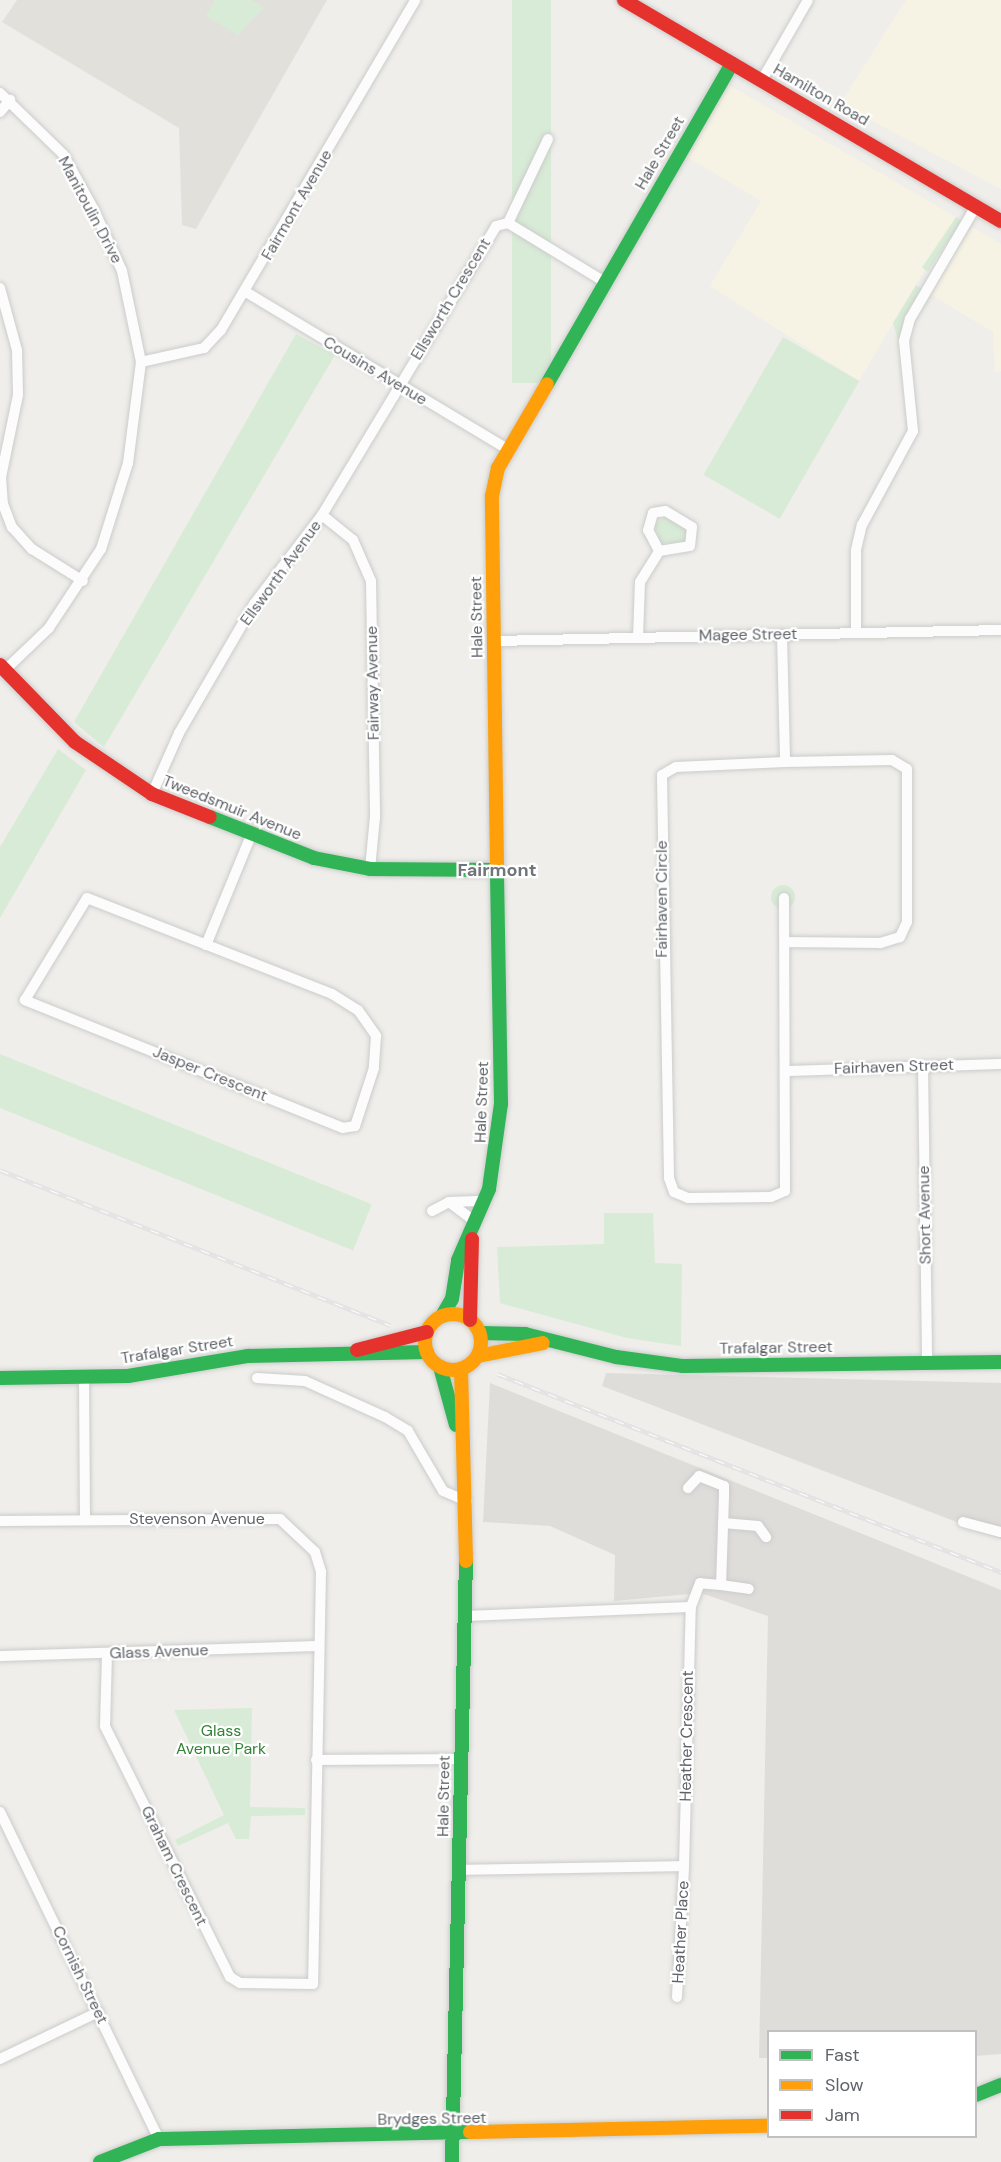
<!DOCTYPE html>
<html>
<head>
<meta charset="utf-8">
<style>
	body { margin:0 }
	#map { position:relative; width:1001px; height:2162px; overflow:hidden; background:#efeeea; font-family:"DM Sans",sans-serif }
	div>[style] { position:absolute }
	.commercial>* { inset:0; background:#f7f3e4 }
	.industrial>* { inset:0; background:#dfddda }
	.education>* { inset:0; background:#e2e0da }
	.green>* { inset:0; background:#d8ebd6; transform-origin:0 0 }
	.round { border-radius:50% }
	.roads { filter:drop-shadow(0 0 2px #cbcccc) drop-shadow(0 0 2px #cbcccc) }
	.street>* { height:10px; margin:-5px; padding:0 5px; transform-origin:5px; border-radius:5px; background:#fdfcfc }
	.fast>* { height:14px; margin:-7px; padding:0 7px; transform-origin:7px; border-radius:7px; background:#30b455 }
	.slow>* { height:14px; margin:-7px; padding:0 7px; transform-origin:7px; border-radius:7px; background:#ff9f0a }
	.slow>.ring { margin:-7px; padding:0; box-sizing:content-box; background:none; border:14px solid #ff9f0a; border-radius:50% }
	.jam>* { height:14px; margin:-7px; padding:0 7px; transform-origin:7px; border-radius:7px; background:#e5322d }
	.rail>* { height:5px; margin-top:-2.5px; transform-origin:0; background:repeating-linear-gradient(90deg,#fff 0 9px,#e4e4e4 0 18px); box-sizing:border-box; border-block:2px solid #e4e4e4 }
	span { translate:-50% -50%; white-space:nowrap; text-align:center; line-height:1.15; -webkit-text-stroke:4.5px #fff; paint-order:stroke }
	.street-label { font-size:16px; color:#5f6368 }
	.park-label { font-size:16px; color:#348238 }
	.neighbourhood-label { font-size:18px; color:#70757a; font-weight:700 }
	.legend { position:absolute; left:767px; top:2030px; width:210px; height:108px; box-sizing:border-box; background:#fff; border:2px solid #bfc1c3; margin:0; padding:8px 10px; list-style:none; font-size:18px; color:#5f6368 }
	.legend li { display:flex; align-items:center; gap:12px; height:30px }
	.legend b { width:30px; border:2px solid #bfc1c3 }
</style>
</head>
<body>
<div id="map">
	<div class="commercial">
		<i style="clip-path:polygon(906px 0,1001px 0,1001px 189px,840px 104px)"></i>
		<i style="clip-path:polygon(729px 85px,956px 217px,859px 381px,710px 286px,761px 201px,684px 155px)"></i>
		<i style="clip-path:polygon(972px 227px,1001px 244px,1001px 371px,995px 372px,993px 332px,930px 294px)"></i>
	</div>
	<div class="industrial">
		<i style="clip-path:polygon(606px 1373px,1001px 1383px,1001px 1539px,602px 1386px)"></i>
		<i style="clip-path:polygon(490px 1383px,1001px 1590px,1001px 2054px,976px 2056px,976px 2032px,768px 2032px,768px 2058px,759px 2058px,768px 1616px,701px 1593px,614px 1601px,615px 1555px,550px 1526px,483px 1522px)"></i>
	</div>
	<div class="education">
		<i style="clip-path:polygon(17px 0,327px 0,196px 229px,182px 225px,179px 128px,2px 22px)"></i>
	</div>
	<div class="green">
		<i style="clip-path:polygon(215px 0,251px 0,264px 7px,238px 35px,206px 16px)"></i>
		<i style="left:512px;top:0;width:39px;height:383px"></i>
		<i style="left:956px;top:217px;width:7px;height:61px;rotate:34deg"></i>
		<i style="clip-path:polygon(916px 285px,922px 289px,898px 340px,893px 323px)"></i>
		<i style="clip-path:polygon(296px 334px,335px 355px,104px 747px,74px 722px)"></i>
		<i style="left:783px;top:337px;width:88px;height:159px;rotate:30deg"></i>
		<i style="clip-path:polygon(666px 517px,687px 530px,686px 542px,660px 543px,654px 524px)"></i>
		<i style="clip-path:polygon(58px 749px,86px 770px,0 918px,0 847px)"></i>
		<i class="round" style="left:771px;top:885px;width:24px;height:24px"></i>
		<i style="left:0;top:1054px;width:401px;height:50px;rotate:22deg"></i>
		<i style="clip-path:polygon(604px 1213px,653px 1213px,655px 1263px,682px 1264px,681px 1346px,627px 1338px,500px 1303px,497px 1247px,604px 1244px)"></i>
		<i style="clip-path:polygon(252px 1708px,250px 1807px,305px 1808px,305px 1815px,251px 1816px,249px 1839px,236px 1839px,228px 1823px,178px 1846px,175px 1840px,224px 1815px,174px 1710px)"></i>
	</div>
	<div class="roads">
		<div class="street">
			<i style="left:762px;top:80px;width:92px;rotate:-60.1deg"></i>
			<i style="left:0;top:93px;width:88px;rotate:44.1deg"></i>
			<i style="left:63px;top:154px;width:64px;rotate:61deg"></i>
			<i style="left:94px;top:210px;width:67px;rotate:65.3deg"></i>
			<i style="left:122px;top:271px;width:93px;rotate:78.2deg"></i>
			<i style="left:141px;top:362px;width:102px;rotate:97.3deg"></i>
			<i style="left:128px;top:463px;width:90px;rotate:107.4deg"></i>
			<i style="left:101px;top:549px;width:95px;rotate:123.4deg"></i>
			<i style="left:49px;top:628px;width:61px;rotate:136.3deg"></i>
			<i style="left:0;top:112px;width:16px;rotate:-50deg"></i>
			<i style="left:508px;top:223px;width:93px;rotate:-64.5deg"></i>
			<i style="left:0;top:288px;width:64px;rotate:74.7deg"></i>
			<i style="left:17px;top:350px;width:45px;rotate:88.7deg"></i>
			<i style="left:18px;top:395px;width:84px;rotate:101.7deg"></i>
			<i style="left:1px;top:477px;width:27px;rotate:86deg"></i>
			<i style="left:3px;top:504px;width:25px;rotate:69deg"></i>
			<i style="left:12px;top:527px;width:30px;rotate:48deg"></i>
			<i style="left:32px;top:549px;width:60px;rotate:32.1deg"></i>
			<i style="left:246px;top:292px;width:303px;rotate:31deg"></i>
			<i style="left:141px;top:362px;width:65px;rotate:-12.5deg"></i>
			<i style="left:204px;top:348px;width:25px;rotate:-47deg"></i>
			<i style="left:221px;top:330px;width:383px;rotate:-59.5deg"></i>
			<i style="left:322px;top:515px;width:40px;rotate:39deg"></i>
			<i style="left:353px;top:540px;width:45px;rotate:66.3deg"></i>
			<i style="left:371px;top:581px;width:236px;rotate:89deg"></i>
			<i style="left:375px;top:817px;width:52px;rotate:95.5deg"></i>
			<i style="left:856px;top:633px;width:83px;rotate:-90deg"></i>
			<i style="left:856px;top:550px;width:26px;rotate:-77deg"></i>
			<i style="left:862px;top:525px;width:107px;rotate:-61.5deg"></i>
			<i style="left:913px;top:431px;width:90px;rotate:-95.7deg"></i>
			<i style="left:904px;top:341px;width:23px;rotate:-75deg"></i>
			<i style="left:910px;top:319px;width:131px;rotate:-59.7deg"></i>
			<i style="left:782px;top:635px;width:127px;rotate:88.6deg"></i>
			<i style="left:638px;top:638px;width:56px;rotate:-88deg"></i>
			<i style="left:640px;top:582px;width:36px;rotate:-58deg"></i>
			<i style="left:659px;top:551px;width:31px;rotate:-9deg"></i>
			<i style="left:690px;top:546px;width:19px;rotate:-84deg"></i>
			<i style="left:692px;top:527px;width:31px;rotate:-149deg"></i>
			<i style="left:665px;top:511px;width:12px;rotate:171deg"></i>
			<i style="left:653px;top:513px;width:18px;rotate:106deg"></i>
			<i style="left:648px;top:530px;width:24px;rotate:62deg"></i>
			<i style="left:494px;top:641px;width:507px;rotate:-1.24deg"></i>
			<i style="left:152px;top:794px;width:67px;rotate:-66.1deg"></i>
			<i style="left:179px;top:733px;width:149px;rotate:-59.8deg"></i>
			<i style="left:254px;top:604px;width:112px;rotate:-52.6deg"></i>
			<i style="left:322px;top:515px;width:337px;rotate:-58.9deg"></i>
			<i style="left:496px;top:226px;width:12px;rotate:-14deg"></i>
			<i style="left:508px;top:223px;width:111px;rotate:31.4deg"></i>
			<i style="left:87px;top:898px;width:263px;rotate:21.4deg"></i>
			<i style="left:332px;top:994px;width:31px;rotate:32deg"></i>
			<i style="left:358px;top:1010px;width:32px;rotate:55deg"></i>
			<i style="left:376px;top:1036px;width:32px;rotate:94deg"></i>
			<i style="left:374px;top:1068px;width:61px;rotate:108.1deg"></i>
			<i style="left:355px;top:1126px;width:12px;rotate:171deg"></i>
			<i style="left:343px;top:1128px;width:343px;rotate:-158.1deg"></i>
			<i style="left:25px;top:1000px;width:119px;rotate:-58.7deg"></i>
			<i style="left:784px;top:898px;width:293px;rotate:89.8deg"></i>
			<i style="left:785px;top:1191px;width:15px;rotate:157deg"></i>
			<i style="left:771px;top:1197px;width:83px;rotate:179.3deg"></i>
			<i style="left:688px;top:1198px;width:15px;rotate:-157deg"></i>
			<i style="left:674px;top:1192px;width:15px;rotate:-110deg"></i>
			<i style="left:669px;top:1178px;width:403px;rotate:-91deg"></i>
			<i style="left:662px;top:775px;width:16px;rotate:-30deg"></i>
			<i style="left:676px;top:767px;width:109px;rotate:-2.6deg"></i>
			<i style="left:785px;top:762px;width:107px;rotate:-1.1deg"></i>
			<i style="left:892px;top:760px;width:17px;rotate:31deg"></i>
			<i style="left:907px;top:769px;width:153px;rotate:90deg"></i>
			<i style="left:907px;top:922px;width:17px;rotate:115deg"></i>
			<i style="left:900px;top:937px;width:21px;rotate:163deg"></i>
			<i style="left:880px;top:943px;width:94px;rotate:-179.4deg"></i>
			<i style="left:206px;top:945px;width:121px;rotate:-67.7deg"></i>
			<i style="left:923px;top:1066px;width:297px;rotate:89.2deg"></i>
			<i style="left:787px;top:1071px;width:214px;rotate:-1.9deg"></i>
			<i style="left:449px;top:1202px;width:34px;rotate:37deg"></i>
			<i style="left:432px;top:1211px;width:19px;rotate:-28deg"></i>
			<i style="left:449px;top:1202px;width:35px;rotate:-2deg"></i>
			<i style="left:84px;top:1376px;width:144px;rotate:89.6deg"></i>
			<i style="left:257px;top:1378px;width:48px;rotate:3.6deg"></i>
			<i style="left:305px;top:1381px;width:88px;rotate:24.2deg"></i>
			<i style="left:385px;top:1417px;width:27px;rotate:31deg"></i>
			<i style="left:408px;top:1431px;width:69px;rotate:59.7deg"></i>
			<i style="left:443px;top:1491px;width:26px;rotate:23deg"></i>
			<i style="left:688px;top:1488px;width:16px;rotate:-47deg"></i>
			<i style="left:699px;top:1476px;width:27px;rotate:22deg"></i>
			<i style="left:724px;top:1486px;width:10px;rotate:90deg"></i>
			<i style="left:724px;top:1496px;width:89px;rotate:91.9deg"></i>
			<i style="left:721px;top:1585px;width:21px;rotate:-175deg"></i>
			<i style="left:700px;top:1583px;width:26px;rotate:111deg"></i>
			<i style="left:0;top:1521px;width:280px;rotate:-0.4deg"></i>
			<i style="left:280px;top:1519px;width:48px;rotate:43.3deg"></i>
			<i style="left:315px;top:1552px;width:21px;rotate:73deg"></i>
			<i style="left:321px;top:1572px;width:412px;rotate:91.1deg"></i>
			<i style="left:313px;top:1984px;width:73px;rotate:-179.2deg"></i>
			<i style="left:240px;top:1983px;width:12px;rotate:-149deg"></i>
			<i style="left:230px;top:1977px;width:280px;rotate:-116.5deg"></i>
			<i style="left:105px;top:1726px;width:72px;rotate:-88.4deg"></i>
			<i style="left:963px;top:1522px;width:39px;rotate:15deg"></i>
			<i style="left:723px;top:1523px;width:35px;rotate:5deg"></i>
			<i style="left:758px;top:1526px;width:14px;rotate:54deg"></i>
			<i style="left:721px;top:1585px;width:28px;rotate:8deg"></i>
			<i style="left:0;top:1656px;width:319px;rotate:-1.8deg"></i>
			<i style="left:316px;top:1760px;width:145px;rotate:-0.4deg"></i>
			<i style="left:0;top:1812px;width:364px;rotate:64.1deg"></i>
			<i style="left:458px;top:1870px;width:226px;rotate:-1deg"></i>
			<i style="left:684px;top:1866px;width:259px;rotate:-88.5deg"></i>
			<i style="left:691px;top:1607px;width:227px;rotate:177.7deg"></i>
			<i style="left:677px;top:1997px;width:131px;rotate:-86.9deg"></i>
			<i style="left:0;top:2059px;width:109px;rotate:-25.6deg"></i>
		</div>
		<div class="fast">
			<i style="left:547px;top:384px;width:370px;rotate:-60deg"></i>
			<i style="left:210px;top:817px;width:112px;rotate:21.5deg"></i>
			<i style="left:314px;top:858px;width:57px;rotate:11.1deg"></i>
			<i style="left:370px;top:869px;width:128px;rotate:0.4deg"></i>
			<i style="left:442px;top:1316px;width:20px;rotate:-60deg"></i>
			<i style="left:452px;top:1299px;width:39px;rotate:-81deg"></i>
			<i style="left:458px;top:1260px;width:77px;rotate:-66.4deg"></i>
			<i style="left:489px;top:1189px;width:86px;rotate:-82deg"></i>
			<i style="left:501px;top:1104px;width:239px;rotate:-91deg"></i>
			<i style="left:480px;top:1333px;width:45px;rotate:1.3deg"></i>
			<i style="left:525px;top:1334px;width:94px;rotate:14.2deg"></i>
			<i style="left:616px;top:1357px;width:68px;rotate:7.7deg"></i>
			<i style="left:683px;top:1366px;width:318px;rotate:-0.7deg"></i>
			<i style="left:440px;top:1367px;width:60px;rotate:74.6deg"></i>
			<i style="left:0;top:1378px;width:128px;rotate:-0.9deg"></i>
			<i style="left:128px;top:1376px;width:122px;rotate:-9.5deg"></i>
			<i style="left:248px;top:1356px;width:179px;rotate:-1.3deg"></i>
			<i style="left:976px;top:2095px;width:27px;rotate:-22deg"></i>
			<i style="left:100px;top:2162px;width:63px;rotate:-21.3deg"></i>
			<i style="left:159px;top:2139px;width:311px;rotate:-1.3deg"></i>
			<i style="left:452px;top:2162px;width:601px;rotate:-88.67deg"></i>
		</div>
		<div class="slow">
			<i style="left:497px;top:865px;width:369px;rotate:-90.8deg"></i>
			<i style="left:492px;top:496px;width:29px;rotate:-78deg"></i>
			<i style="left:498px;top:468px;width:97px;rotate:-59.7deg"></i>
			<i class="ring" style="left:425px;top:1314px;width:42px;height:42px"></i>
			<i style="left:478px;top:1356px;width:66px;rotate:-11.3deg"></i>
			<i style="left:461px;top:1369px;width:192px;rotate:88.5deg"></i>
			<i style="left:470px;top:2132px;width:298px;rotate:-1.2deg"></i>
		</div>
		<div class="jam">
			<i style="left:624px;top:0;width:437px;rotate:30.4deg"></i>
			<i style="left:0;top:665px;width:107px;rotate:45.8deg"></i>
			<i style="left:75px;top:742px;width:93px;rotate:34deg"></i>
			<i style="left:152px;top:794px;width:62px;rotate:21.6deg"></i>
			<i style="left:470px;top:1320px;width:81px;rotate:-88.6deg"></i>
			<i style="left:357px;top:1350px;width:72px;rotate:-14.4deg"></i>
		</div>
	</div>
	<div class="rail">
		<i style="left:0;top:1170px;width:420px;rotate:21.7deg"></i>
		<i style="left:498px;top:1374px;width:541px;rotate:21.49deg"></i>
	</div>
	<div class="street-label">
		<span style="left:821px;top:95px;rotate:30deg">Hamilton Road</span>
		<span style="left:660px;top:153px;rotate:-60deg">Hale Street</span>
		<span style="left:297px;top:205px;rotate:-60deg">Fairmont Avenue</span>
		<span style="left:90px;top:210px;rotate:62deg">Manitoulin Drive</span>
		<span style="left:451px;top:299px;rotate:-59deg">Ellsworth Crescent</span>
		<span style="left:375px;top:371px;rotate:31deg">Cousins Avenue</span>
		<span style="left:281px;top:573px;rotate:-54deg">Ellsworth Avenue</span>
		<span style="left:477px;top:617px;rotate:-91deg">Hale Street</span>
		<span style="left:748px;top:635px;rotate:-1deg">Magee Street</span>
		<span style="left:373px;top:683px;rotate:-91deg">Fairway Avenue</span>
		<span style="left:232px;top:808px;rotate:22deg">Tweedsmuir Avenue</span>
		<span style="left:662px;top:899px;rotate:-90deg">Fairhaven Circle</span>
		<span style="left:894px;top:1067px;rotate:-2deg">Fairhaven Street</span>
		<span style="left:210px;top:1074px;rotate:22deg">Jasper Crescent</span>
		<span style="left:482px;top:1102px;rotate:-88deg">Hale Street</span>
		<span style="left:925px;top:1215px;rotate:-91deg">Short Avenue</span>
		<span style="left:776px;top:1348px;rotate:-1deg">Trafalgar Street</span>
		<span style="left:177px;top:1350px;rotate:-9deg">Trafalgar Street</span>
		<span style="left:197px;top:1519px">Stevenson Avenue</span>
		<span style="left:159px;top:1652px;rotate:-2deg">Glass Avenue</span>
		<span style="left:687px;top:1736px;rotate:-89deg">Heather Crescent</span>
		<span style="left:444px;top:1796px;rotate:-89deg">Hale Street</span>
		<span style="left:174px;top:1866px;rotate:64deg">Graham Crescent</span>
		<span style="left:681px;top:1932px;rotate:-87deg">Heather Place</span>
		<span style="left:80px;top:1975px;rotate:64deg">Cornish Street</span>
		<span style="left:432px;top:2119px;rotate:-1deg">Brydges Street</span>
	</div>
	<div class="park-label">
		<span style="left:221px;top:1740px">Glass<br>Avenue Park</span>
	</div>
	<div class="neighbourhood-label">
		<span style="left:497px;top:870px">Fairmont</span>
	</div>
	<ul class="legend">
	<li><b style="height:8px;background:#30b455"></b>Fast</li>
	<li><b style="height:8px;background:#ff9f0a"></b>Slow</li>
	<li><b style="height:8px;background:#e5322d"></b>Jam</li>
	</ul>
</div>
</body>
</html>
